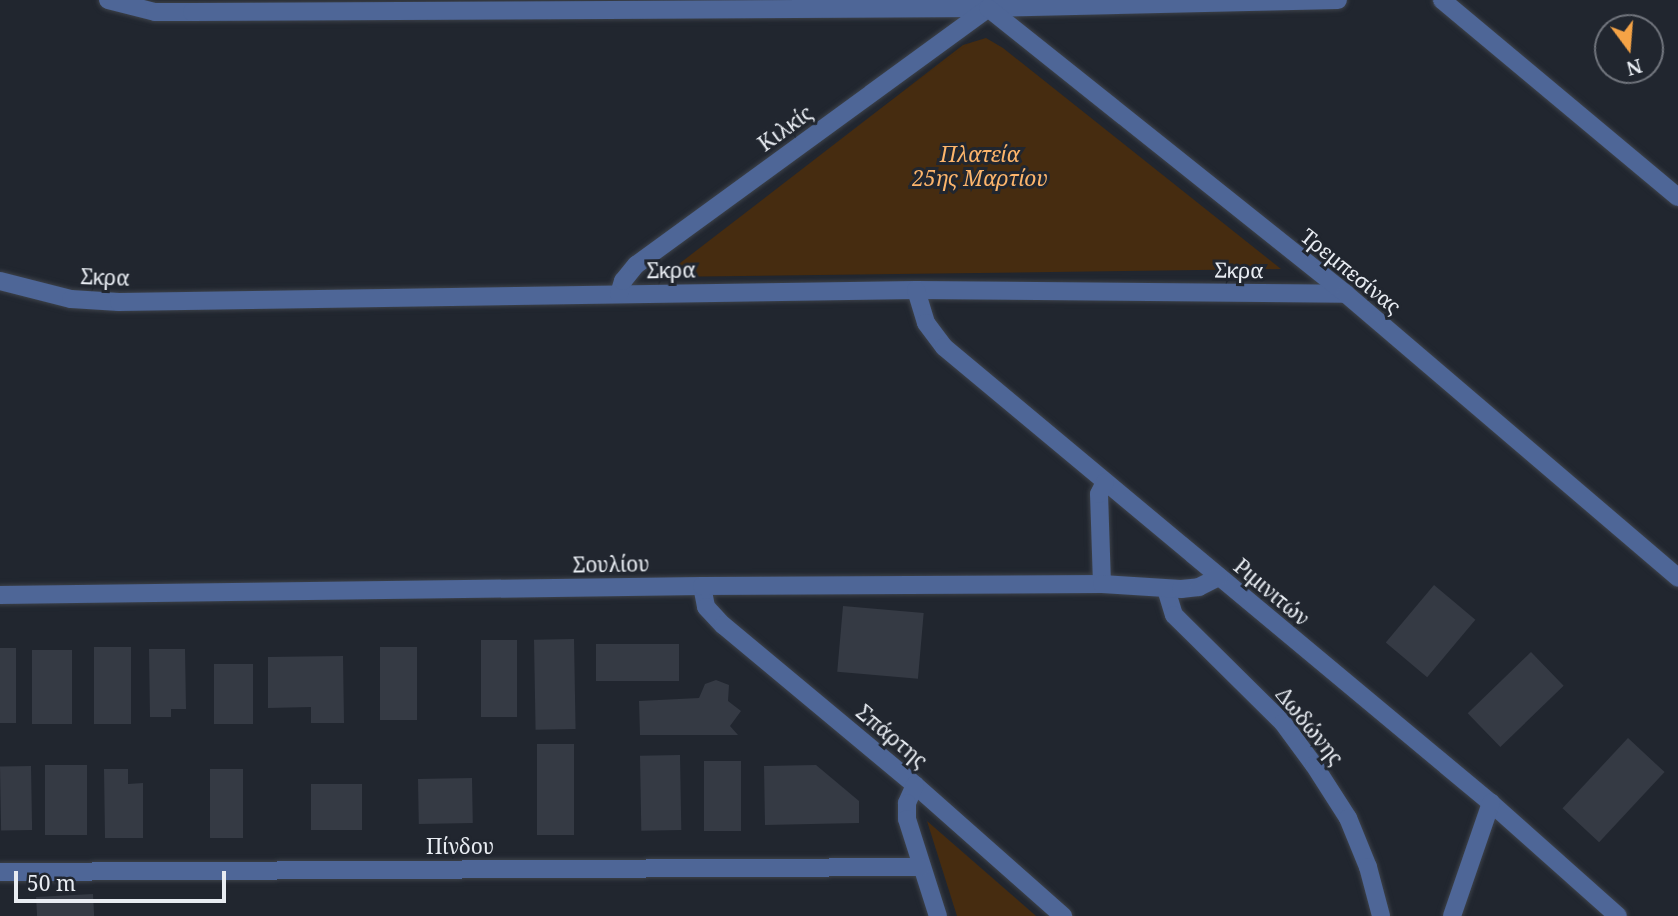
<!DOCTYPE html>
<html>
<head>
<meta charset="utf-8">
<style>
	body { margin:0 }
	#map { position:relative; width:1678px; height:916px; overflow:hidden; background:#21262f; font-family:"Noto Serif",serif }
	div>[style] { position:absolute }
	.green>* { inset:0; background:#462c10 }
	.building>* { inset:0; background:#353a44; transform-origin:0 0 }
	.roads { filter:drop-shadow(0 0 2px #3d424a) drop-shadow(0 0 2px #3d424a) }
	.street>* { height:18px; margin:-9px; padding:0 9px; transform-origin:9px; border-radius:9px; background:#4e6697 }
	span { translate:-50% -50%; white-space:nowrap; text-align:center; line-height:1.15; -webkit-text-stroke:6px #21262f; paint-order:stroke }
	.street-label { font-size:21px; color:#e8ecf2 }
	.park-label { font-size:21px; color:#fdb56b; font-style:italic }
	.north { position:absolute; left:1594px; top:14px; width:70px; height:70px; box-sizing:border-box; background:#21262f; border:2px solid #71757d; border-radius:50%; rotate:164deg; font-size:19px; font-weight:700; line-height:28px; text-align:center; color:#e8ecf2 }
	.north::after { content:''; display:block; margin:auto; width:24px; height:32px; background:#f5a346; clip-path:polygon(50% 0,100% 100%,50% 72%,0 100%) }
	.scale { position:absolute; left:14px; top:871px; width:212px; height:32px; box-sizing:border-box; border:4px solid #e8ecf2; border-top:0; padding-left:9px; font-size:21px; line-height:24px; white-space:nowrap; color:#e8ecf2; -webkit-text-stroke:5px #21262f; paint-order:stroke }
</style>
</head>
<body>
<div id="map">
	<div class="green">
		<i style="clip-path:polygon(986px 38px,1003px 48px,1281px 269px,662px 277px,963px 45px)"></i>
		<i style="clip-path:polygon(927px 821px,1036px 916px,957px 916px)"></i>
	</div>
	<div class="building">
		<i style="left:1434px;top:585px;width:54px;height:75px;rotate:40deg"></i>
		<i style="left:843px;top:606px;width:81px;height:66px;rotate:5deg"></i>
		<i style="left:574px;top:639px;width:90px;height:40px;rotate:89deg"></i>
		<i style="left:481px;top:640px;width:36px;height:77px"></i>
		<i style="left:679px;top:644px;width:37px;height:83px;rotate:90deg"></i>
		<i style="left:94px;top:647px;width:37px;height:77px"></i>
		<i style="left:380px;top:647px;width:37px;height:73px"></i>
		<i style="left:0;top:648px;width:16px;height:75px"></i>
		<i style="clip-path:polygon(149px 649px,185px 649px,186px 709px,171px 709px,171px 717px,150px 717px)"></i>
		<i style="left:32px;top:650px;width:40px;height:74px"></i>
		<i style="left:1531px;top:652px;width:47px;height:88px;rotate:46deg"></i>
		<i style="clip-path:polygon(343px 656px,344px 723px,311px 723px,311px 707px,268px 708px,268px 657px)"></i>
		<i style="left:214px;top:664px;width:39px;height:60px"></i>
		<i style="clip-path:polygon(716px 680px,729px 685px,728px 701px,741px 711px,730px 726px,738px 735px,640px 735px,639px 701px,699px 698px,705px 684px)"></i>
		<i style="left:1628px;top:738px;width:50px;height:96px;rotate:43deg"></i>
		<i style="left:537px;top:744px;width:37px;height:91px"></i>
		<i style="left:680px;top:755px;width:75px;height:40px;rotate:89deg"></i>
		<i style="left:704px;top:761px;width:37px;height:70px"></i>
		<i style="left:87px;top:765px;width:70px;height:42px;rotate:90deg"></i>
		<i style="clip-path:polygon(816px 765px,859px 801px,859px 823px,765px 825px,764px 766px)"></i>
		<i style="left:31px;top:766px;width:64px;height:31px;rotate:89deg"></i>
		<i style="clip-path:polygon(104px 769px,128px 769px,128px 784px,143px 783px,143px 838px,105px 838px)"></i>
		<i style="left:210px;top:769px;width:33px;height:69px"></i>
		<i style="left:472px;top:778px;width:45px;height:54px;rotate:89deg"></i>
		<i style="left:362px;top:784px;width:46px;height:51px;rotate:90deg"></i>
		<i style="left:93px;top:894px;width:22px;height:57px;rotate:87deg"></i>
	</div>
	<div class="roads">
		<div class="street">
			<i style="left:108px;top:0;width:49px;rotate:14.3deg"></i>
			<i style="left:155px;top:12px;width:37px"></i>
			<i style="left:192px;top:12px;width:796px;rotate:-0.29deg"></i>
			<i style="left:988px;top:8px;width:350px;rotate:-1.3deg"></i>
			<i style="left:1442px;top:0;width:307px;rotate:39.9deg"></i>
			<i style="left:0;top:281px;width:73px;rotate:14.2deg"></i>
			<i style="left:71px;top:299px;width:48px;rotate:3.6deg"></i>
			<i style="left:119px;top:302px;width:797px;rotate:-0.86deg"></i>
			<i style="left:916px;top:290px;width:430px;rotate:0.5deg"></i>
			<i style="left:916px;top:290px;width:34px;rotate:73deg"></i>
			<i style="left:926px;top:323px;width:30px;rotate:53deg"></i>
			<i style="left:944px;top:347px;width:712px;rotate:39.82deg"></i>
			<i style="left:1491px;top:803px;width:170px;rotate:41.7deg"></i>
			<i style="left:619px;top:294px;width:14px;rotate:-73deg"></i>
			<i style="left:623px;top:281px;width:21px;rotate:-51deg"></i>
			<i style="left:636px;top:265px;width:436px;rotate:-36.1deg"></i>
			<i style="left:988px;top:8px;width:458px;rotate:38.6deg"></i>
			<i style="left:1346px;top:294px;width:437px;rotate:40.5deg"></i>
			<i style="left:1102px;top:584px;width:90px;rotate:-91.9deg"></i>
			<i style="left:1099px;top:494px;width:13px;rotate:-63deg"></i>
			<i style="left:702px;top:586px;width:21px;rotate:79deg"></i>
			<i style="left:706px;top:607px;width:25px;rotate:47deg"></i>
			<i style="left:723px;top:625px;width:250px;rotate:39.8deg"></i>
			<i style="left:915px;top:785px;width:198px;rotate:41.5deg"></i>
			<i style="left:1166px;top:589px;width:27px;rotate:73deg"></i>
			<i style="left:1174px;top:615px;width:153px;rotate:44.7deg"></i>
			<i style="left:1283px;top:723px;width:52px;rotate:53.6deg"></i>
			<i style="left:1314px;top:765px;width:63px;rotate:57.3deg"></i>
			<i style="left:1348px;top:818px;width:53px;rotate:67.8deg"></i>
			<i style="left:1368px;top:867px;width:51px;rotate:75.1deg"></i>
			<i style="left:0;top:595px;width:702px;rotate:-0.73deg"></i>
			<i style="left:702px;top:586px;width:400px;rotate:-0.3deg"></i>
			<i style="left:1102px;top:584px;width:79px;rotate:3.6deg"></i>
			<i style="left:1181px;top:589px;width:18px;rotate:-6deg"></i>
			<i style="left:1199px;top:587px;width:22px;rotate:-27deg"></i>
			<i style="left:915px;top:785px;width:20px;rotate:114deg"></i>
			<i style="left:907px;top:803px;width:16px;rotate:90deg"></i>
			<i style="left:907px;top:819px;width:102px;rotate:72.3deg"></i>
			<i style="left:0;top:872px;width:921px;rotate:-0.31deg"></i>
			<i style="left:1452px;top:916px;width:120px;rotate:-71deg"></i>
		</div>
	</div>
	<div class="street-label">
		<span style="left:785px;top:128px;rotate:-36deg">Κιλκίς</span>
		<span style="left:671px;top:270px;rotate:-1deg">Σκρα</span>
		<span style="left:1239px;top:270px;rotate:1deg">Σκρα</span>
		<span style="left:1351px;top:271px;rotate:39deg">Τρεμπεσίνας</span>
		<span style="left:105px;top:277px;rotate:2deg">Σκρα</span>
		<span style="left:611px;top:564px;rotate:-1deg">Σουλίου</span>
		<span style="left:1272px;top:592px;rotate:40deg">Ριμινιτών</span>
		<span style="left:1310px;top:726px;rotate:51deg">Δωδώνης</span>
		<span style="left:892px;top:736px;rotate:40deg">Σπάρτης</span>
		<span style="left:460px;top:846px">Πίνδου</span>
	</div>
	<div class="park-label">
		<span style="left:980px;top:166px">Πλατεία<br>25ης Μαρτίου</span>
	</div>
	<div class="north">N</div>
	<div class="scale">50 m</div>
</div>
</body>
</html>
